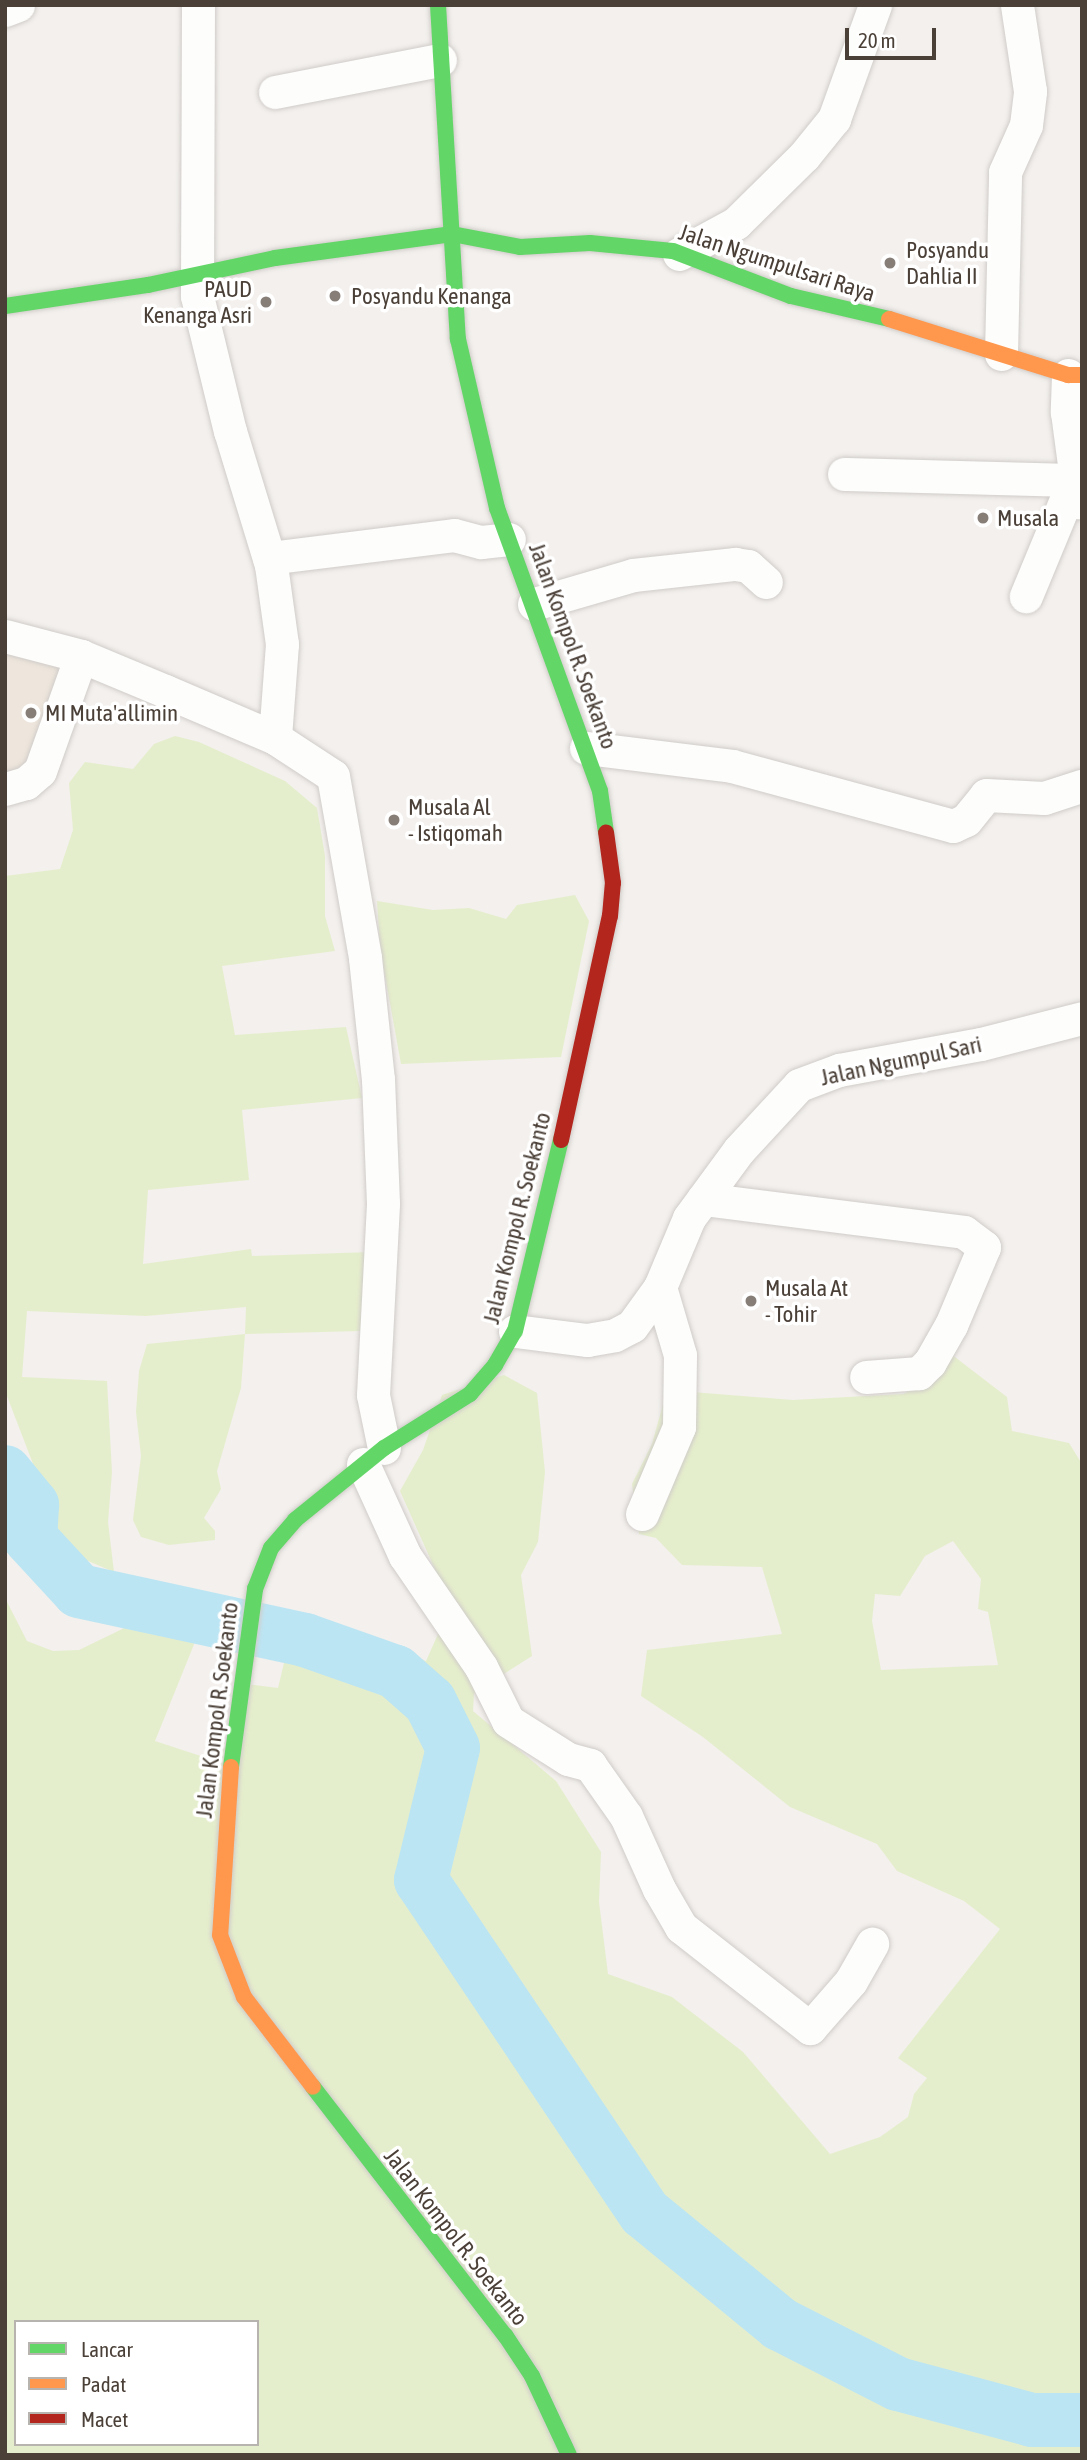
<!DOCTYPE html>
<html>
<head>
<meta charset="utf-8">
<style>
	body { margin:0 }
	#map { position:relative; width:1087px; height:2460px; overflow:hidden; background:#f3f0ed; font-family:"Asap Condensed",sans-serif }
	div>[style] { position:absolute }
	.education>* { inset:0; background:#eee6dc }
	.green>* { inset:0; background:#e5eecc }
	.river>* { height:54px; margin:-27px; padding:0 27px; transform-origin:27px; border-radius:27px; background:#bce5f3 }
	.roads { filter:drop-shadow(0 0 2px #d0ccc9) drop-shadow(0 0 2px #d0ccc9) }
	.street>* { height:33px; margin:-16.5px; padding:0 16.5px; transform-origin:16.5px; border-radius:16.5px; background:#fdfdfc }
	.fast>* { height:16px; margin:-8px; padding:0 8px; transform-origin:8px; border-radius:8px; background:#63d668 }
	.slow>* { height:16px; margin:-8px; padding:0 8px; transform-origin:8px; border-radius:8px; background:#ff974d }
	.jam>* { height:16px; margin:-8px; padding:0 8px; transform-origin:8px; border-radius:8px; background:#b3261e }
	.dots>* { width:19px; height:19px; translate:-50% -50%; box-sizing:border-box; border:4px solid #fff; border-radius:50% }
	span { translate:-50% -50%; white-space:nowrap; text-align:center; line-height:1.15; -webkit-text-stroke:7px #fff; paint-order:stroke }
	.poi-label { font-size:23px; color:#4b4038 }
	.left { translate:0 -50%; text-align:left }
	.right { translate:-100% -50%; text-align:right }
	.street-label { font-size:23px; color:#4b4038 }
	.frame { position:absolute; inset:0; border:7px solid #4b4038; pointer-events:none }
	.legend { position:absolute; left:14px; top:2320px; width:245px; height:126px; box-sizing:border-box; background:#fff; border:2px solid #b7b3af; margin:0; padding:9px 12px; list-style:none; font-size:21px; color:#4b4038 }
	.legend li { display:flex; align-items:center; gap:14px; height:35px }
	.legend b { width:35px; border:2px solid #b7b3af }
	.scale { position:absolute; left:845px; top:28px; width:91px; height:32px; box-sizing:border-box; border:4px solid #4b4038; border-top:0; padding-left:9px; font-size:21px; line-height:24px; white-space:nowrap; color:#4b4038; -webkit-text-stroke:5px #fff; paint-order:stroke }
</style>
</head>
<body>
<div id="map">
	<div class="education">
		<i style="clip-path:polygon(5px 643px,73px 665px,41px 761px,5px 783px)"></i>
	</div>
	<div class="green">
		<i style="clip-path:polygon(175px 736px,199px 742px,285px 781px,317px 808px,325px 856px,325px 916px,335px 951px,222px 966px,235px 1035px,346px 1027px,362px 1098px,242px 1110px,249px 1180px,148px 1190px,143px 1264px,251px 1249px,252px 1256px,371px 1252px,361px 1331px,245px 1334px,241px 1388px,217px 1471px,221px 1489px,204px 1518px,215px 1531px,215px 1540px,169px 1545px,141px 1537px,133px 1520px,141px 1456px,136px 1412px,139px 1371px,147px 1344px,245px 1334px,246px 1307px,146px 1316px,27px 1311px,22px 1377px,107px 1381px,112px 1472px,108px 1522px,114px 1572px,67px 1552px,5px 1391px,5px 876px,60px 869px,73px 830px,69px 783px,85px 762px,133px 769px,154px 744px)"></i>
		<i style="clip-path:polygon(575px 895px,589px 921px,561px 1057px,401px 1064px,380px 948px,377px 901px,433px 910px,469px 908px,506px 919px,517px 905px)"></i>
		<i style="clip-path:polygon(evenodd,947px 1351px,1007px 1397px,1012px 1431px,1069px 1443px,1082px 1464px,1082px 2455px,5px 2455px,5px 1598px,27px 1641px,53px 1651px,79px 1650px,147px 1617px,197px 1637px,155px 1741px,219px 1762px,247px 1684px,278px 1688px,296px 1613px,360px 1642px,426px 1661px,451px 1605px,400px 1491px,423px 1450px,442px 1395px,504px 1375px,537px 1393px,545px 1472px,538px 1542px,521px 1575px,532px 1656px,474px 1693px,473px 1711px,556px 1781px,601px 1852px,599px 1902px,608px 1974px,672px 1997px,743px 2052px,830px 2154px,880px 2137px,908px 2117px,914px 2094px,927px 2078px,898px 2058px,1000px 1929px,964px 1901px,897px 1871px,877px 1844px,790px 1807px,703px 1737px,641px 1696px,647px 1650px,782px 1634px,762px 1567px,682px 1565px,656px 1538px,639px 1534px,632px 1484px,652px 1444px,667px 1390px,793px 1400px,903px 1394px,930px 1381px,947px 1351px,953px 1541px,981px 1579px,978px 1609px,988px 1612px,998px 1665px,881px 1670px,872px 1621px,875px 1594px,900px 1596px,925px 1556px,953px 1541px,947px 1351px,16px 2322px,257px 2322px,257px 2444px,16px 2444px,16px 2322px)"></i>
	</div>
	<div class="river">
		<i style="left:5px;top:1472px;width:43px;rotate:50.7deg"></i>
		<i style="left:32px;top:1505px;width:33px;rotate:93deg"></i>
		<i style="left:30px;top:1538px;width:72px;rotate:47.2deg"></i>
		<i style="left:79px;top:1591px;width:231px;rotate:12.2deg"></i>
		<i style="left:305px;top:1640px;width:96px;rotate:19.4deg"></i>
		<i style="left:396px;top:1672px;width:45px;rotate:41.4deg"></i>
		<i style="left:430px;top:1702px;width:51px;rotate:63.4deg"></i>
		<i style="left:453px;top:1748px;width:136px;rotate:103.6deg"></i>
		<i style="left:421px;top:1880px;width:401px;rotate:56.1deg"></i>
		<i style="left:645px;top:2213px;width:175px;rotate:39.4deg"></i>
		<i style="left:780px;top:2324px;width:132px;rotate:27deg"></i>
		<i style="left:898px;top:2384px;width:139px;rotate:15deg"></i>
		<i style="left:1032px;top:2420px;width:50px"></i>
	</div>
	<div class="roads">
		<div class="street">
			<i style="left:198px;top:5px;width:291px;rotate:90.2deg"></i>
			<i style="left:197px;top:296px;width:139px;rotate:76.3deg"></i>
			<i style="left:230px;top:431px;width:140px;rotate:73deg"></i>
			<i style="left:271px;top:565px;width:80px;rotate:82.1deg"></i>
			<i style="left:282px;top:644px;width:94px;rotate:94.3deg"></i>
			<i style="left:5px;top:10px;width:14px;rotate:-21deg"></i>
			<i style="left:275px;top:92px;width:168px;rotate:-11deg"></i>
			<i style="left:679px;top:254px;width:65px;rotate:-28.5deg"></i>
			<i style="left:736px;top:223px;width:95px;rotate:-44.6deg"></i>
			<i style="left:804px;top:156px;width:48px;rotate:-51deg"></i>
			<i style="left:834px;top:119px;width:121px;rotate:-70.2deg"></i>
			<i style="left:1001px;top:354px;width:182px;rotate:-88.7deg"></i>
			<i style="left:1005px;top:172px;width:51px;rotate:-65.9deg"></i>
			<i style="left:1026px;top:125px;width:34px;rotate:-83deg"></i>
			<i style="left:1030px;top:91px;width:87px;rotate:-98.6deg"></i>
			<i style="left:1068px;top:375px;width:37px;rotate:92deg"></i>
			<i style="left:1067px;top:412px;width:91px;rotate:82.4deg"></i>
			<i style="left:844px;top:474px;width:230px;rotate:1.5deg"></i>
			<i style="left:1074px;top:480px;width:126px;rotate:112.5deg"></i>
			<i style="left:269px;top:558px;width:186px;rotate:-7.1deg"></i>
			<i style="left:454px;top:535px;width:28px;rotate:15deg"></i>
			<i style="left:481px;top:542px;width:28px;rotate:-6deg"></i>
			<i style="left:534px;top:604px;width:103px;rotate:-16.3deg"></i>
			<i style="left:633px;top:575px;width:103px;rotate:-6.2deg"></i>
			<i style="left:735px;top:564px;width:13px;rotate:9deg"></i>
			<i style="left:748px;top:566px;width:24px;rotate:42deg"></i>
			<i style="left:5px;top:636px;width:79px;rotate:14.7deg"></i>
			<i style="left:81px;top:656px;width:91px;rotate:22.6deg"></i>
			<i style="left:165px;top:691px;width:120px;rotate:23.1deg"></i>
			<i style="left:275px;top:738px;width:69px;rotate:33.2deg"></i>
			<i style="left:333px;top:776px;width:185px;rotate:80deg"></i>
			<i style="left:365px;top:958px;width:122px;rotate:83.9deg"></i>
			<i style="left:378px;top:1079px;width:125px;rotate:87.7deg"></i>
			<i style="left:383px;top:1204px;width:191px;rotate:93deg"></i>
			<i style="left:373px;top:1395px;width:54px;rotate:78.3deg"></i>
			<i style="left:586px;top:748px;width:147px;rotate:7deg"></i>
			<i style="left:732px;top:766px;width:229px;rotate:15.2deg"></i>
			<i style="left:953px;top:826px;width:14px;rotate:-25deg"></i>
			<i style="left:966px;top:820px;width:32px;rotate:-51deg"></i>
			<i style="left:986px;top:795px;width:58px;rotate:3deg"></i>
			<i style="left:1044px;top:798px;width:40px;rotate:-18deg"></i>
			<i style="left:5px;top:789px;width:22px;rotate:-16deg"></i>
			<i style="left:26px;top:783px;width:18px;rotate:-41deg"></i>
			<i style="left:40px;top:771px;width:122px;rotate:-70.4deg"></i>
			<i style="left:703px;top:1199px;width:263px;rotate:7.2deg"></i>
			<i style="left:964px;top:1232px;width:25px;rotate:37deg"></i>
			<i style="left:984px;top:1247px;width:85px;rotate:112.9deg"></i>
			<i style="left:951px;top:1325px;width:43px;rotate:119.6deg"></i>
			<i style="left:930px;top:1362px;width:16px;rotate:135deg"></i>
			<i style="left:919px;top:1373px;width:53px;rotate:175.7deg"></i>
			<i style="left:515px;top:1331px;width:73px;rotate:7.1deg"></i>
			<i style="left:587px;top:1340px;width:28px;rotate:-10deg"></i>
			<i style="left:615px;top:1335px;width:19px;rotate:-28deg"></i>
			<i style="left:632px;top:1326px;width:48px;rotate:-54.3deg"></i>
			<i style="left:660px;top:1287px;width:75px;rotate:-67.2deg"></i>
			<i style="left:689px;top:1218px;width:84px;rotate:-53.7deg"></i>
			<i style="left:739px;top:1150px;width:88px;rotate:-47.3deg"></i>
			<i style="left:799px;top:1085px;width:43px;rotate:-20.6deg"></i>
			<i style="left:839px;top:1070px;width:144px;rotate:-10.4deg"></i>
			<i style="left:981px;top:1044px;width:104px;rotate:-14.4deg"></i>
			<i style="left:363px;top:1464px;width:101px;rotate:65.5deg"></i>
			<i style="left:405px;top:1556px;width:135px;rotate:55.6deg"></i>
			<i style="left:481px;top:1667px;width:60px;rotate:63.4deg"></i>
			<i style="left:508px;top:1721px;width:71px;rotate:32.3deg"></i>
			<i style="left:568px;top:1759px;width:23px;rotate:15deg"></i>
			<i style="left:590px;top:1765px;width:62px;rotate:54.8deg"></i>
			<i style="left:626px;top:1816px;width:80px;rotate:65.7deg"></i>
			<i style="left:659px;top:1889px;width:44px;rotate:59.9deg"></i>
			<i style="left:681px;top:1927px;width:164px;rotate:38.1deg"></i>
			<i style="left:810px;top:2028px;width:62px;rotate:-48.9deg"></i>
			<i style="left:851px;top:1981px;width:43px;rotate:-60.4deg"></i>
			<i style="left:642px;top:1514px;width:95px;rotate:-67deg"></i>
			<i style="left:679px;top:1427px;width:72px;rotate:-89.2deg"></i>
			<i style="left:680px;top:1355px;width:71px;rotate:-106.4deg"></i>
		</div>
		<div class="fast">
			<i style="left:438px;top:5px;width:335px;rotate:86.6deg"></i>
			<i style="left:458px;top:339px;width:173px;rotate:77deg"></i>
			<i style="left:497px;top:508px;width:301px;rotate:70deg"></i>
			<i style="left:600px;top:791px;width:41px;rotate:81.7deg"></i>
			<i style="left:5px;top:306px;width:145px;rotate:-8.4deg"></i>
			<i style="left:148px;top:285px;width:130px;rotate:-12deg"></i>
			<i style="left:275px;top:258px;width:179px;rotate:-7.7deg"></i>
			<i style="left:452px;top:234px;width:69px;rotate:10.8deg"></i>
			<i style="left:520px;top:247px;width:70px;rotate:-3.3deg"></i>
			<i style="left:590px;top:243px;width:83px;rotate:5.5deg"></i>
			<i style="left:673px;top:251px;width:126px;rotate:20.9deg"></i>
			<i style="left:791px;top:296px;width:101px;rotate:13.2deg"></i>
			<i style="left:231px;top:1767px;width:180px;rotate:-82.3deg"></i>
			<i style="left:255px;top:1589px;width:44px;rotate:-68.7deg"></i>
			<i style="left:271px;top:1548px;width:37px;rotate:-49deg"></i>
			<i style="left:295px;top:1520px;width:114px;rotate:-39deg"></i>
			<i style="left:384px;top:1448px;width:102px;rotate:-32.1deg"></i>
			<i style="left:470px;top:1394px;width:38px;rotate:-49deg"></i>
			<i style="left:495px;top:1365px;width:39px;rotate:-60deg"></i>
			<i style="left:515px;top:1331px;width:196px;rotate:-76.5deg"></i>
			<i style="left:313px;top:2087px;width:314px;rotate:52.3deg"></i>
			<i style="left:505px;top:2335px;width:49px;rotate:56.6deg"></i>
			<i style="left:532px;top:2376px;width:87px;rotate:64.9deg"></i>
		</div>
		<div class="slow">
			<i style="left:889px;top:319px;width:188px;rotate:17.4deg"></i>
			<i style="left:1068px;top:375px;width:14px"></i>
			<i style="left:231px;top:1767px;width:168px;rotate:93.7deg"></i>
			<i style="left:220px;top:1935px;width:66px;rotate:68.8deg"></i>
			<i style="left:244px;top:1997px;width:113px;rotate:52.5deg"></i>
		</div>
		<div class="jam">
			<i style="left:561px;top:1140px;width:229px;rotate:-77.7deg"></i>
			<i style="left:610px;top:916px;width:33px;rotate:-85deg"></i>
			<i style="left:613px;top:883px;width:51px;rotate:-97.8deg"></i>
		</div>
	</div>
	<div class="dots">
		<i style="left:890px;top:263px;background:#867e77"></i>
		<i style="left:335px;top:296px;background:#867e77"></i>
		<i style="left:266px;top:302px;background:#867e77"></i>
		<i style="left:983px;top:518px;background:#867e77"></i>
		<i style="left:31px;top:713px;background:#867e77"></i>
		<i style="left:394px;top:820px;background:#867e77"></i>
		<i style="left:751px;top:1301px;background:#867e77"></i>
	</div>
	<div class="poi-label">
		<span class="left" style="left:906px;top:263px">Posyandu<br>Dahlia II</span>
		<span class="right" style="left:252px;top:302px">PAUD<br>Kenanga Asri</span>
		<span class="left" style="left:351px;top:296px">Posyandu Kenanga</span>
		<span class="left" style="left:997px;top:518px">Musala</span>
		<span class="left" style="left:45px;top:713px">MI Muta'allimin</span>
		<span class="left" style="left:408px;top:820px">Musala Al<br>- Istiqomah</span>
		<span class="left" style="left:765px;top:1301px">Musala At<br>- Tohir</span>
	</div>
	<div class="street-label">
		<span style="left:777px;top:263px;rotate:18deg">Jalan Ngumpulsari Raya</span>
		<span style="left:573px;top:646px;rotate:70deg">Jalan Kompol R. Soekanto</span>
		<span style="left:901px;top:1061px;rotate:-12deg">Jalan Ngumpul Sari</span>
		<span style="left:517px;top:1218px;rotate:-76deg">Jalan Kompol R. Soekanto</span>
		<span style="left:217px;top:1710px;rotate:-83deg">Jalan Kompol R. Soekanto</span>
		<span style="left:456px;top:2237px;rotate:52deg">Jalan Kompol R. Soekanto</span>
	</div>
	<div class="frame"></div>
	<ul class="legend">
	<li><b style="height:9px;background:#63d668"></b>Lancar</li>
	<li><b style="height:9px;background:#ff974d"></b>Padat</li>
	<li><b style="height:9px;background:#b3261e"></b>Macet</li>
	</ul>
	<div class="scale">20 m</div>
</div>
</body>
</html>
